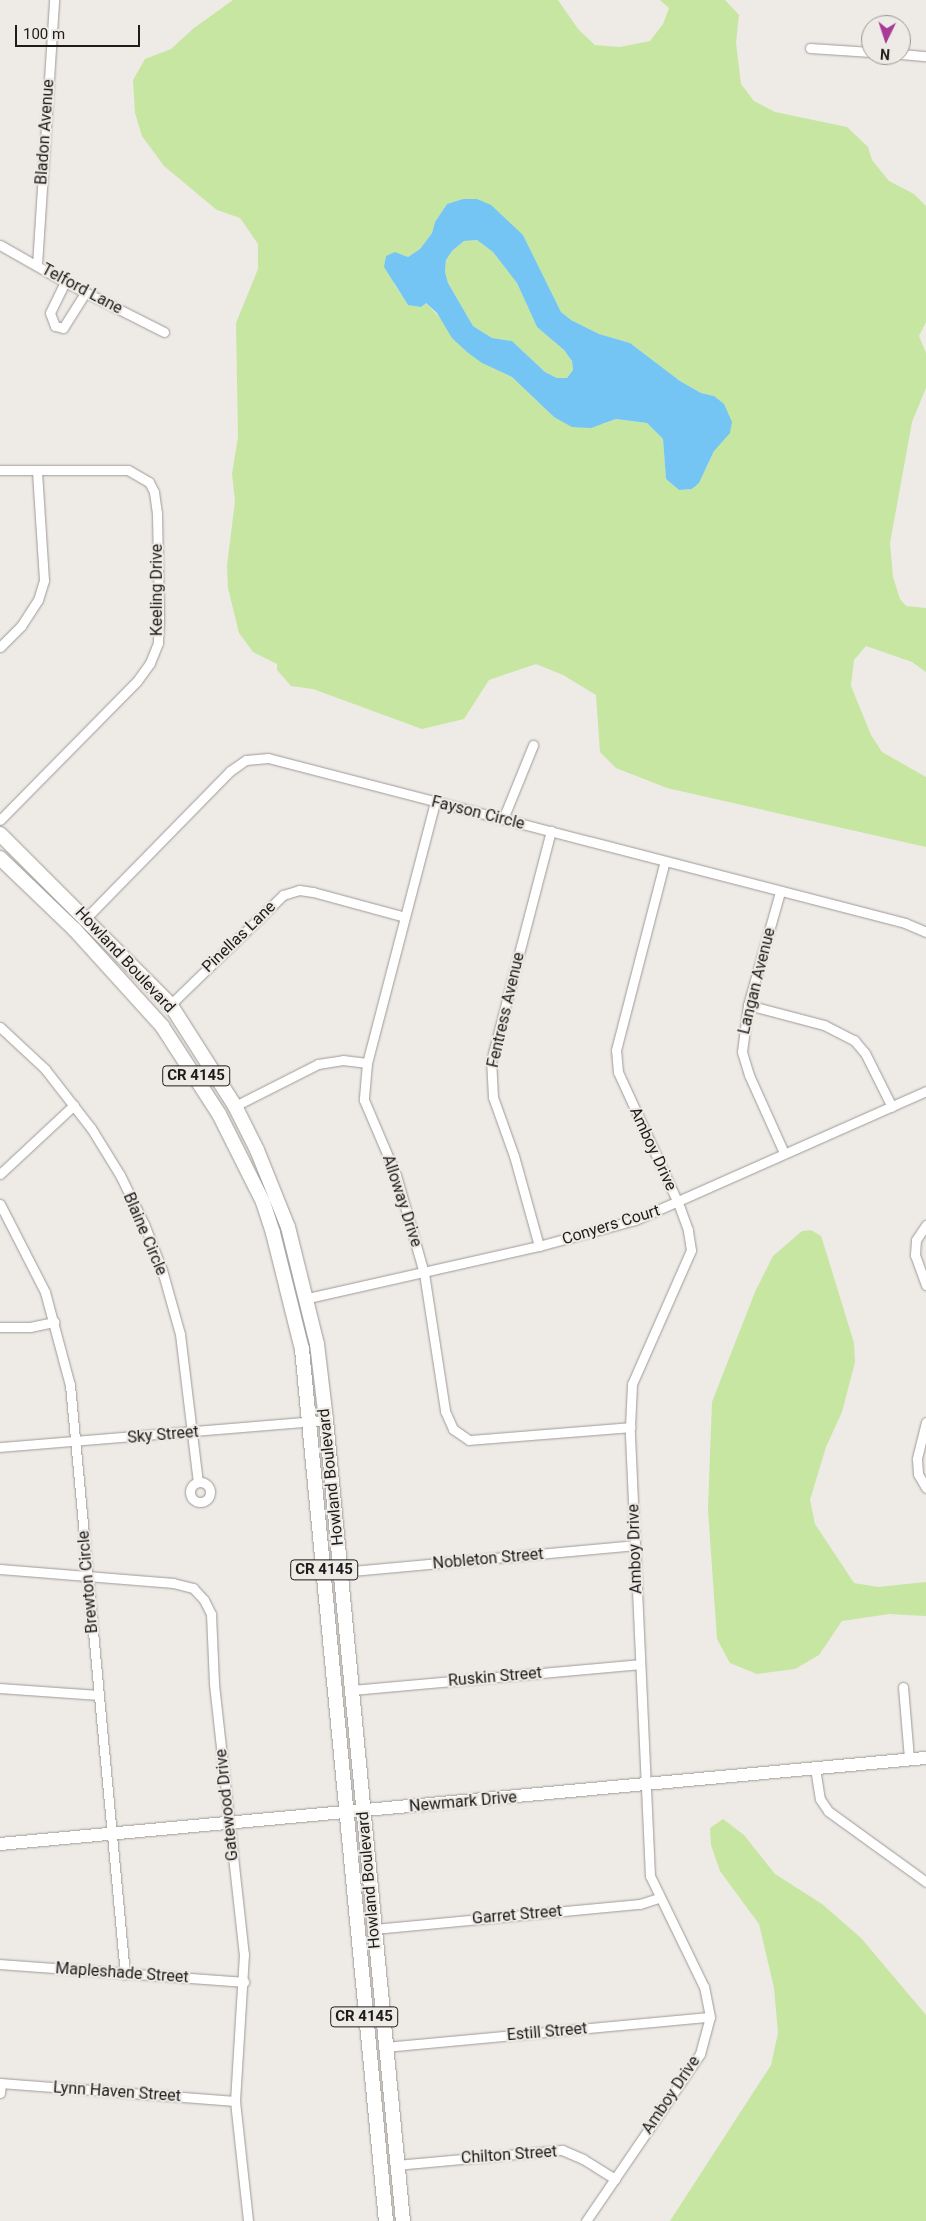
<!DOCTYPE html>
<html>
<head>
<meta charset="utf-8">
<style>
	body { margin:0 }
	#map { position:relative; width:926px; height:2221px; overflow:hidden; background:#eeeae6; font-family:Roboto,sans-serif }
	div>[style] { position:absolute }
	.green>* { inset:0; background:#c6e6a2 }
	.water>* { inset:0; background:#75c5f4 }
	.roads { filter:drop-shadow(0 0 1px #9e9a96) drop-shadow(0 0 1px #9e9a96) }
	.street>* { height:9px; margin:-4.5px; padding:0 4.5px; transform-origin:4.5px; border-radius:4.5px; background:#fff }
	.street>.ring { margin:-4.5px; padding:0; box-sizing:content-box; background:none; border:9px solid #fff; border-radius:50% }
	.secondary>* { height:12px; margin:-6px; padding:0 6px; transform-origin:6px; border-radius:6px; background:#fff }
	.primary>* { height:14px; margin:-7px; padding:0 7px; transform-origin:7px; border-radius:7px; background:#fff }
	span { translate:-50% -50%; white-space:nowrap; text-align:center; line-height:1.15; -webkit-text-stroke:4px #eeeae6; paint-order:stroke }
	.shield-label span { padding:1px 4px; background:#eeeae6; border:1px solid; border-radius:4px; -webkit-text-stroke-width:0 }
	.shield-label { font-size:15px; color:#1d1c1a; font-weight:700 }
	.street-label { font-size:16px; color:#1d1c1a }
	.north { position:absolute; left:861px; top:15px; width:50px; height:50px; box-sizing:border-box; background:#eeeae6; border:1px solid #9a9894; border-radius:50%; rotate:184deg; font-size:14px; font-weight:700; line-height:20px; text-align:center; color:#1d1c1a }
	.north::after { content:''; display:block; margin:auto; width:18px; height:22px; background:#a83a98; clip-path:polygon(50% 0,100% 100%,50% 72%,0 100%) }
	.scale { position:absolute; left:15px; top:25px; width:125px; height:22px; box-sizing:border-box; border:2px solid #1d1c1a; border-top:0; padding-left:6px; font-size:15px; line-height:18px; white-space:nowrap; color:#1d1c1a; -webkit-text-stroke:4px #eeeae6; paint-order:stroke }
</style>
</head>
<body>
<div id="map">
	<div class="green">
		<i style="clip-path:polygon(evenodd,233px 0,558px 0,578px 29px,595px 45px,620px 47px,650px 41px,663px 24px,669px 8px,660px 0,725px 0,739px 15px,736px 43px,741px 84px,754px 101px,775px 112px,847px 127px,868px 147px,872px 160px,889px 181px,914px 194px,926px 206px,926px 322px,919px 336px,926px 353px,926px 388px,912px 422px,890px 543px,893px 577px,900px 599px,906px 606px,926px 608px,926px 672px,912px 662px,866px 646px,854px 660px,851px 686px,871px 735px,882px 752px,926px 777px,926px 847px,667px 788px,616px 768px,600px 752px,596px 695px,563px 675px,536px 664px,489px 680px,464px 719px,422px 729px,313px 689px,291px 686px,277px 670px,277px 664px,253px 652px,239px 633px,228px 588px,227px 566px,235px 501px,232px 474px,238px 437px,236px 323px,258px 269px,258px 244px,240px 218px,217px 210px,206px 201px,164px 166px,142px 136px,135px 113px,133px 80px,145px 59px,171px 49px,194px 28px,233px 0,463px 199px,523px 235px,561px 312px,571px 320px,599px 334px,630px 343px,680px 381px,701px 393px,714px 396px,714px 451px,699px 483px,692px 489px,679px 490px,666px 479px,663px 439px,647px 423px,616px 419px,603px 424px,554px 417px,512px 377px,482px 363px,426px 303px,408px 305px,394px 284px,395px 252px,408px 257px,420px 249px,432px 233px,435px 222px,447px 204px,463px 199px)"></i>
		<i style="clip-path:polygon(477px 240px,493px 252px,517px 283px,537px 327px,564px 350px,572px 361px,573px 370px,567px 378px,557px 378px,545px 372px,512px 341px,492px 338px,473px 326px,448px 283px,445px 272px,446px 260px,452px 251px,464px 241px)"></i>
		<i style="clip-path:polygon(811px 1230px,821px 1236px,828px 1258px,854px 1343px,855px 1362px,842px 1412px,826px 1447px,810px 1500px,815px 1524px,854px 1583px,878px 1587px,926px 1582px,926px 1616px,889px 1614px,842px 1621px,819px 1655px,795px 1669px,757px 1674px,730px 1663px,717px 1639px,708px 1509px,712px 1402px,755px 1292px,773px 1256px,802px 1231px)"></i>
		<i style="clip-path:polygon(723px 1819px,744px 1835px,775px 1874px,822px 1904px,861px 1938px,926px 2015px,926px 2221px,670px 2221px,771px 2065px,778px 2033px,774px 1988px,759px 1924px,720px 1871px,711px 1845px,710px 1828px)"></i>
	</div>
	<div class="water">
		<i style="clip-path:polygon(evenodd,463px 199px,477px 199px,491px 205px,523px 235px,561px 312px,571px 320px,599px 334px,630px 343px,680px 381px,701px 393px,714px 396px,724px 404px,732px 422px,730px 433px,714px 451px,699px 483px,692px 489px,679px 490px,666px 479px,663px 439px,647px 423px,616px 419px,591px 428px,572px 427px,554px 417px,512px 377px,482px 363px,467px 352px,452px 338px,437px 313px,426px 303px,421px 307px,408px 305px,384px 267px,386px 256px,395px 252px,408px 257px,420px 249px,432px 233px,435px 222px,447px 204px,463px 199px,477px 240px,493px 252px,517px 283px,537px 327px,564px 350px,572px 361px,573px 370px,567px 378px,557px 378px,545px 372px,512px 341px,492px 338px,473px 326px,448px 283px,445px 272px,446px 260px,452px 251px,464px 241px,477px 240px)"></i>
	</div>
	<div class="roads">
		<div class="street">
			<i style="left:810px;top:48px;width:61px;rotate:3.8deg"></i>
			<i style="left:901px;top:54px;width:25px;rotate:5deg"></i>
			<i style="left:0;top:245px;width:75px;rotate:29.6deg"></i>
			<i style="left:65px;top:282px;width:111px;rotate:26.8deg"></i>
			<i style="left:37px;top:265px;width:266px;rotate:-86.3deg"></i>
			<i style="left:65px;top:282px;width:34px;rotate:116deg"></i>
			<i style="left:50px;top:313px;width:14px;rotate:69deg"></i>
			<i style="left:55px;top:326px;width:8px;rotate:14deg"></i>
			<i style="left:63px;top:328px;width:41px;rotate:-57.8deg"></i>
			<i style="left:0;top:470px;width:128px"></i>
			<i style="left:128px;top:470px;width:24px;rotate:30deg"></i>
			<i style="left:149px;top:482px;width:11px;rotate:63deg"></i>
			<i style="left:154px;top:492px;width:21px;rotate:82deg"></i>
			<i style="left:157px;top:513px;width:108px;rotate:88.9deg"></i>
			<i style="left:159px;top:621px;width:22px;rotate:93deg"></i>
			<i style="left:158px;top:643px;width:22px;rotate:112deg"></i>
			<i style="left:150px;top:663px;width:22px;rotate:126deg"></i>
			<i style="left:137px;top:681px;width:195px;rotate:134.6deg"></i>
			<i style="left:0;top:647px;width:30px;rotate:-45deg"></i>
			<i style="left:21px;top:626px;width:31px;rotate:-57deg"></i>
			<i style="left:38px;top:600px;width:21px;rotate:-73deg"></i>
			<i style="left:44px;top:580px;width:109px;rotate:-93.7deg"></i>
			<i style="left:435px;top:802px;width:270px;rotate:104.6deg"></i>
			<i style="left:367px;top:1063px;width:37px;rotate:95deg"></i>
			<i style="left:364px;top:1100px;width:82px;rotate:66.9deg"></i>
			<i style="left:396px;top:1175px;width:102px;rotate:74.1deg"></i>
			<i style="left:424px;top:1273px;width:140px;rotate:81.3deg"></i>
			<i style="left:445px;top:1411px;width:20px;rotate:66deg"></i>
			<i style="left:453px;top:1429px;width:19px;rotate:35deg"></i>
			<i style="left:469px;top:1440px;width:162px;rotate:-4.6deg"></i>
			<i style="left:503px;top:819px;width:80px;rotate:-67.9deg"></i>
			<i style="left:780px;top:892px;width:117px;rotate:105.8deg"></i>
			<i style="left:748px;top:1005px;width:47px;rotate:97.3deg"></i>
			<i style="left:742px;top:1052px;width:24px;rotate:73deg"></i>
			<i style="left:749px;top:1075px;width:85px;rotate:65.8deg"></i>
			<i style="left:86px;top:918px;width:206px;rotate:-45.6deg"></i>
			<i style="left:230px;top:771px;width:19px;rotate:-35deg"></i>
			<i style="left:246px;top:760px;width:22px;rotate:-5deg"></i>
			<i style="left:268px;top:758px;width:658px;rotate:14.52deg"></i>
			<i style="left:905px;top:923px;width:23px;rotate:23deg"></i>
			<i style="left:170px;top:1005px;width:158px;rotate:-44.2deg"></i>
			<i style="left:283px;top:895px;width:17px;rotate:-17deg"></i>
			<i style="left:299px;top:890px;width:14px;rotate:8deg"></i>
			<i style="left:313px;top:892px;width:95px;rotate:15.2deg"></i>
			<i style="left:748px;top:1005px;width:79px;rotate:14.7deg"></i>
			<i style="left:824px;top:1025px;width:34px;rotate:27deg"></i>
			<i style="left:854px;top:1040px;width:17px;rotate:50deg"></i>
			<i style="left:865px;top:1053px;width:60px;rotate:63.4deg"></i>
			<i style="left:0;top:1027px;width:62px;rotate:43deg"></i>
			<i style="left:45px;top:1069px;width:75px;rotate:52.1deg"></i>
			<i style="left:91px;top:1128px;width:55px;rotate:58.3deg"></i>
			<i style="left:120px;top:1175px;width:55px;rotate:63.9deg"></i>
			<i style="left:144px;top:1224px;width:49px;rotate:68.6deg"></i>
			<i style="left:162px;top:1270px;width:66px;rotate:74.3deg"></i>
			<i style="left:180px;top:1334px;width:149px;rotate:83.1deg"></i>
			<i style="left:235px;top:1106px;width:93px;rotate:-26.8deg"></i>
			<i style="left:318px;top:1064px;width:25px;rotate:-9deg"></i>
			<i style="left:343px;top:1060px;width:24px;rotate:7deg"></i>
			<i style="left:0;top:1174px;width:101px;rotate:-43deg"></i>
			<i style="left:0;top:1204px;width:99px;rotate:62.9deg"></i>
			<i style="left:45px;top:1292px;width:96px;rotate:75deg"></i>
			<i style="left:70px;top:1385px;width:592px;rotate:84.67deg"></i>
			<i style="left:926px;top:1225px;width:18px;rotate:124deg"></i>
			<i style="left:916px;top:1240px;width:15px;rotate:94deg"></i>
			<i style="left:915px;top:1255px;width:32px;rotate:70deg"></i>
			<i style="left:539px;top:1246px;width:93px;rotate:-105.5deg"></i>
			<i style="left:514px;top:1156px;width:63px;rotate:-109.6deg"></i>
			<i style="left:493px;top:1097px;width:36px;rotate:-93deg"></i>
			<i style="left:491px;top:1061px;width:238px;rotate:-75.4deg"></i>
			<i style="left:308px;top:1298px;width:237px;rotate:-12.7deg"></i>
			<i style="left:539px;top:1246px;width:99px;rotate:-15.2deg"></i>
			<i style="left:635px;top:1220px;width:318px;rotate:-23.9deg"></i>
			<i style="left:0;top:1327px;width:30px"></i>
			<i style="left:30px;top:1327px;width:25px;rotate:-12deg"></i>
			<i style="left:926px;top:1422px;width:38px;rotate:104deg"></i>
			<i style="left:917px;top:1459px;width:15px;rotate:86deg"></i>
			<i style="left:918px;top:1474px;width:16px;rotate:60deg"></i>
			<i style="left:0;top:1447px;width:327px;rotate:-4.7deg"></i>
			<i class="ring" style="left:190px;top:1482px;width:11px;height:11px"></i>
			<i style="left:0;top:1569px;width:174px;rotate:4.6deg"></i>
			<i style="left:173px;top:1583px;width:21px;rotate:14deg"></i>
			<i style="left:193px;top:1588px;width:16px;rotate:47deg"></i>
			<i style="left:204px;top:1600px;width:16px;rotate:63deg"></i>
			<i style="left:211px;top:1614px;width:70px;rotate:87.5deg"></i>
			<i style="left:214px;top:1684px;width:272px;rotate:83.7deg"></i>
			<i style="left:244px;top:1954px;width:147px;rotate:93.5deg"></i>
			<i style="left:235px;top:2101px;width:121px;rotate:83.8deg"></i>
			<i style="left:340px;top:1572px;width:296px;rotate:-5.2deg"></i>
			<i style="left:903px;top:1687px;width:72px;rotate:85.2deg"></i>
			<i style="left:0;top:1688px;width:98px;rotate:4.1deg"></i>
			<i style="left:351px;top:1690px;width:290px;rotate:-5.1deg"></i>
			<i style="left:815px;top:1768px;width:31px;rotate:81deg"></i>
			<i style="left:820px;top:1799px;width:14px;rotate:56deg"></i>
			<i style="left:828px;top:1811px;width:121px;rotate:35.9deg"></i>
			<i style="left:374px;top:1929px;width:267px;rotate:-5.4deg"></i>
			<i style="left:640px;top:1904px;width:20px;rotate:-18deg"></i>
			<i style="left:0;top:1964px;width:245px;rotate:4.2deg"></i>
			<i style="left:384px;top:2047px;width:327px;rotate:-5.3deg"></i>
			<i style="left:0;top:2083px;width:236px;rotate:4.4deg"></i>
			<i style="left:0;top:2093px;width:10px;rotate:-84deg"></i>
			<i style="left:396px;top:2165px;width:167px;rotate:-5.2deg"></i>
			<i style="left:562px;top:2150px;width:23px;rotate:23deg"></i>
			<i style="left:583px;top:2159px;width:38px;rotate:32deg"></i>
			<i style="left:586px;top:2221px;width:202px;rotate:-55.7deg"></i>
			<i style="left:700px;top:2054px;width:38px;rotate:-75deg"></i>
			<i style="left:710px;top:2017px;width:31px;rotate:-101deg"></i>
			<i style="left:704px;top:1987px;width:123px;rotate:-115.9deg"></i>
			<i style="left:650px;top:1876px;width:449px;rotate:-92.6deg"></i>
			<i style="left:630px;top:1427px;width:43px;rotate:-87.3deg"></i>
			<i style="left:632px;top:1384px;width:146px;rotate:-66.2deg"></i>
			<i style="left:691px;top:1250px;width:20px;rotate:-99deg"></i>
			<i style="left:688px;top:1230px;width:29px;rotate:-110deg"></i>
			<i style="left:678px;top:1203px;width:144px;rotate:-114.6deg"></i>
			<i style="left:618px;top:1072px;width:22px;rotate:-95deg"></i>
			<i style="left:616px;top:1050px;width:195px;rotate:-75.5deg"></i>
		</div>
		<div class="secondary">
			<i style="left:0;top:1844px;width:930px;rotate:-5.31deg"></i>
		</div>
		<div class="primary">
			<i style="left:0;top:834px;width:240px;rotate:45deg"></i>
			<i style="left:170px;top:1004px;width:121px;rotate:57.5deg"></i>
			<i style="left:235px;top:1106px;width:49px;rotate:63.4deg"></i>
			<i style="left:257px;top:1150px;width:83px;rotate:68.1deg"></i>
			<i style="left:288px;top:1227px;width:121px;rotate:76.1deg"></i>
			<i style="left:317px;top:1344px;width:77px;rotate:83.2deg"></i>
			<i style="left:326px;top:1420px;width:805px;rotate:84.51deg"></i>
			<i style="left:0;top:858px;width:104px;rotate:43.8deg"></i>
			<i style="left:75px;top:930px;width:130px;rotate:47.8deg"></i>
			<i style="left:162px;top:1026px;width:105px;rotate:57.1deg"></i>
			<i style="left:219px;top:1114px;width:98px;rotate:63.4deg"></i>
			<i style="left:263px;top:1202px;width:33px;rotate:72deg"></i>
			<i style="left:273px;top:1233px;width:120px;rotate:76deg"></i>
			<i style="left:302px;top:1349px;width:876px;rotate:84.5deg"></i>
		</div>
	</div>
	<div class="shield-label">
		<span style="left:196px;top:1076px">CR 4145</span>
		<span style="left:324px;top:1570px">CR 4145</span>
		<span style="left:364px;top:2017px">CR 4145</span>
	</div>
	<div class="street-label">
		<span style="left:45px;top:132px;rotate:-86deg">Bladon Avenue</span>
		<span style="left:82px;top:289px;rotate:28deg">Telford Lane</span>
		<span style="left:157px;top:590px;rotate:-90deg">Keeling Drive</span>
		<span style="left:478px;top:813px;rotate:14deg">Fayson Circle</span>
		<span style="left:239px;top:937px;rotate:-44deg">Pinellas Lane</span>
		<span style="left:125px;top:960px;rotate:47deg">Howland Boulevard</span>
		<span style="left:757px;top:981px;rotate:-76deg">Langan Avenue</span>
		<span style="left:506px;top:1010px;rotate:-77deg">Fentress Avenue</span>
		<span style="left:653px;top:1149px;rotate:65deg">Amboy Drive</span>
		<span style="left:402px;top:1201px;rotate:72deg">Alloway Drive</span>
		<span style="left:611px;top:1225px;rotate:-17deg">Conyers Court</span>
		<span style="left:145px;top:1234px;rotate:67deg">Blaine Circle</span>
		<span style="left:163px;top:1435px;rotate:-5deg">Sky Street</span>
		<span style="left:331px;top:1477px;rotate:-96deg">Howland Boulevard</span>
		<span style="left:635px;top:1549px;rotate:-92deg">Amboy Drive</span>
		<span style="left:488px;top:1559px;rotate:-5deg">Nobleton Street</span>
		<span style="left:88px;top:1582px;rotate:-95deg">Brewton Circle</span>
		<span style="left:495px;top:1677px;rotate:-5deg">Ruskin Street</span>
		<span style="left:463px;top:1802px;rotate:-5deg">Newmark Drive</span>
		<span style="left:227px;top:1805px;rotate:-96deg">Gatewood Drive</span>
		<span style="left:369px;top:1880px;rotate:-95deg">Howland Boulevard</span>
		<span style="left:517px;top:1915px;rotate:-5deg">Garret Street</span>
		<span style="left:122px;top:1973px;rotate:4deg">Mapleshade Street</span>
		<span style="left:547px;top:2032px;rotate:-5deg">Estill Street</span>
		<span style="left:117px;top:2092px;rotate:4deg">Lynn Haven Street</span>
		<span style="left:671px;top:2095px;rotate:-56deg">Amboy Drive</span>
		<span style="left:509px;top:2155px;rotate:-4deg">Chilton Street</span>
	</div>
	<div class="north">N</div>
	<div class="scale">100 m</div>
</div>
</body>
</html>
